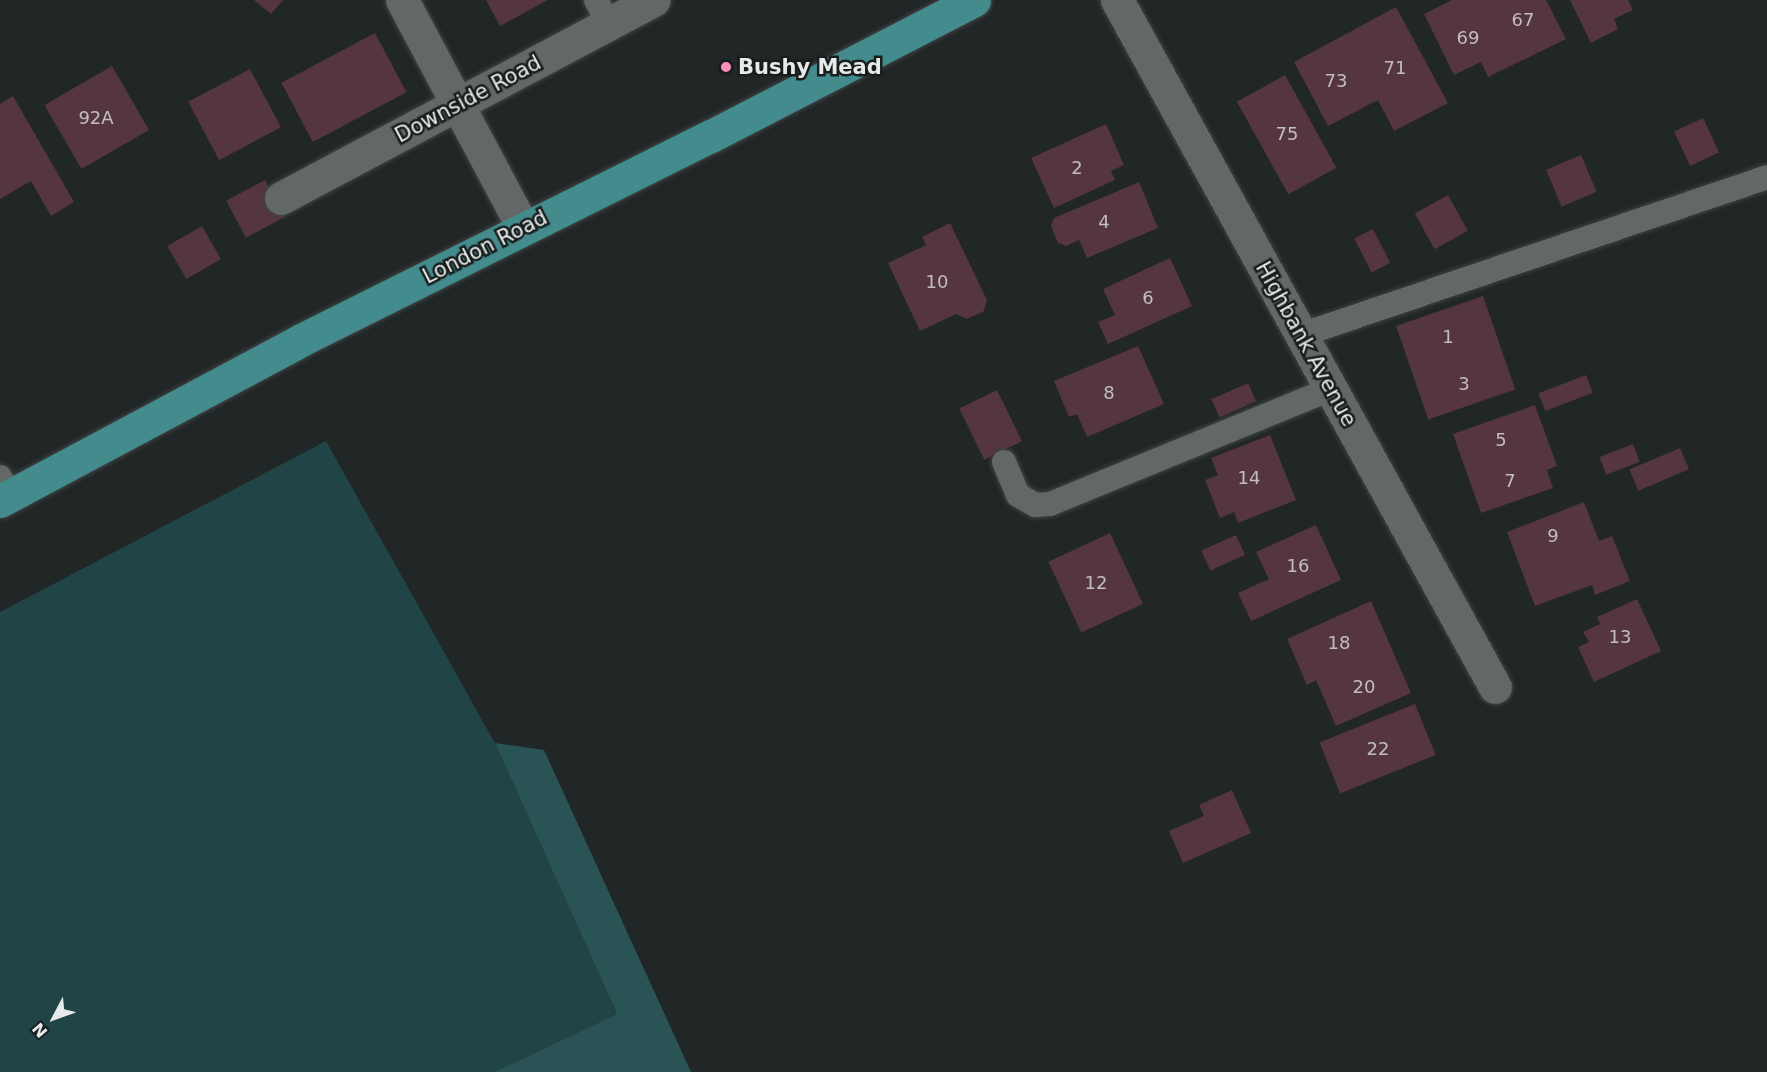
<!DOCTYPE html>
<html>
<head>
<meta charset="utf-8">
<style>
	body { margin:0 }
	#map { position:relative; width:1767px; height:1072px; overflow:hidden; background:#212626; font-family:"DejaVu Sans",sans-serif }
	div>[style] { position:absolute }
	.green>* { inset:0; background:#214446 }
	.forest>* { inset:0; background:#295354 }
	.building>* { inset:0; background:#543541; transform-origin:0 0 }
	.roads { filter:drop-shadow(0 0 2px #3f4444) drop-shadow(0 0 2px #3f4444) }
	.lane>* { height:24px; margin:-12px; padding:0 12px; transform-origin:12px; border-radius:12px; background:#626868 }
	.street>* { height:33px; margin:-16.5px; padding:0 16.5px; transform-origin:16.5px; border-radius:16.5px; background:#626868 }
	.primary>* { height:33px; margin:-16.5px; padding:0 16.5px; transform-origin:16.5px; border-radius:16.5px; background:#448b8d }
	.dots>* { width:16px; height:16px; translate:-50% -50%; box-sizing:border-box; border:3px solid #181d1d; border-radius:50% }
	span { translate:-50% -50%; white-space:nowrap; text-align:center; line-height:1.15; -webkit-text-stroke:5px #181d1d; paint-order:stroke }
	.number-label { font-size:18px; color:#c2bdc0 }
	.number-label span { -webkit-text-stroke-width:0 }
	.poi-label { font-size:21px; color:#e6eaea; font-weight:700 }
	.left { translate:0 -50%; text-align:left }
	.street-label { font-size:21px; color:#e6eaea }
	.north { position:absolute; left:24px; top:988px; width:60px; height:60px; -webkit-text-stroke:4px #181d1d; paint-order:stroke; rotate:229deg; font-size:16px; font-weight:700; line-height:24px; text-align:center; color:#e6eaea }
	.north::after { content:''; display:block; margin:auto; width:21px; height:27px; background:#e6eaea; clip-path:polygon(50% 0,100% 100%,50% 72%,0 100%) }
</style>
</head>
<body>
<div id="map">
	<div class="green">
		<i style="clip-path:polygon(326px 441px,495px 743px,617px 1014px,494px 1072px,0 1072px,0 612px)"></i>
	</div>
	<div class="forest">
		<i style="clip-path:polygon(495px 743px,544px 750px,691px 1072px,494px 1072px,617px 1014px)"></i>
	</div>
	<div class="building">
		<i style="clip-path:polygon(254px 0,283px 0,271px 14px)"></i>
		<i style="clip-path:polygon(486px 0,548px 0,500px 26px)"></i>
		<i style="clip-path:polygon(1452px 0,1546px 0,1566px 39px,1488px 77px,1481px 62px,1454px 75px,1424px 14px)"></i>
		<i style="clip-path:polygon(1570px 0,1628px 0,1633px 10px,1614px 19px,1618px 29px,1591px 43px)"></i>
		<i style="clip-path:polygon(1396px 7px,1448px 103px,1394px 131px,1378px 100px,1328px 126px,1294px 62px)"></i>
		<i style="left:375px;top:33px;width:67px;height:106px;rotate:62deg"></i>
		<i style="left:112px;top:66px;width:74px;height:78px;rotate:60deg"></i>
		<i style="left:250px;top:69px;width:66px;height:70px;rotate:62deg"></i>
		<i style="left:1285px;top:75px;width:106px;height:55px;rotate:61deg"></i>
		<i style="clip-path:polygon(13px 96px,74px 202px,51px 216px,31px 181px,0 199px,0 104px)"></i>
		<i style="left:1703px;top:118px;width:38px;height:32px;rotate:65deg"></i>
		<i style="clip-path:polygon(1106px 124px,1124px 165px,1111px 171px,1115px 180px,1054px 208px,1031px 158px)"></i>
		<i style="left:1581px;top:155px;width:40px;height:38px;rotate:67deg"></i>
		<i style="left:265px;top:180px;width:42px;height:44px;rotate:62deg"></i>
		<i style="clip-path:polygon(1139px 182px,1158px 228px,1087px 258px,1079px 240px,1066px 246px,1058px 243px,1051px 226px,1054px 218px)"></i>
		<i style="left:1448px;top:195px;width:41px;height:38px;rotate:61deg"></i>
		<i style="clip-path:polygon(950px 223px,987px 300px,984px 311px,967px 319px,956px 314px,920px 331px,888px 263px,926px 245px,922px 237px)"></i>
		<i style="left:202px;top:226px;width:38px;height:40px;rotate:60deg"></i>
		<i style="left:1373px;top:229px;width:38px;height:21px;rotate:63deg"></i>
		<i style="clip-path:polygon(1170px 258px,1192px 306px,1108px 344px,1098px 322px,1115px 315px,1103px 289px)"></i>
		<i style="left:1483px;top:296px;width:99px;height:92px;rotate:71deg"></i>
		<i style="clip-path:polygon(1138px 346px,1164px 404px,1087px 437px,1077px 414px,1069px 417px,1054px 381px)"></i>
		<i style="left:1586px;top:375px;width:19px;height:51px;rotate:69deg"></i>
		<i style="left:1248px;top:383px;width:20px;height:40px;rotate:66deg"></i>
		<i style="left:997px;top:390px;width:57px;height:42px;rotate:64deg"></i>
		<i style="clip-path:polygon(1535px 405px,1557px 466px,1547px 470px,1553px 488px,1481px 513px,1453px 434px)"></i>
		<i style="clip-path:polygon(1270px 435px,1296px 500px,1238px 523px,1234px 512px,1220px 518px,1205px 480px,1218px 475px,1211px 458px)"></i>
		<i style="left:1633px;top:444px;width:19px;height:36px;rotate:69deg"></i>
		<i style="left:1680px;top:448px;width:23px;height:55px;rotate:67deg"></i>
		<i style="clip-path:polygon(1584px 502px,1599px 541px,1612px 536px,1630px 581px,1595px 595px,1592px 585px,1535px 606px,1507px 532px)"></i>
		<i style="clip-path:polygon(1316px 525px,1341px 580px,1251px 621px,1238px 593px,1269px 579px,1256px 552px)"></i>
		<i style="left:1110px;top:533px;width:78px;height:68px;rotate:65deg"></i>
		<i style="left:1236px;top:535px;width:22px;height:38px;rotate:66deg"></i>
		<i style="clip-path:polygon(1637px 599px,1661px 651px,1594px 682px,1578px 647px,1589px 642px,1583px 632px,1600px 624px,1597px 617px)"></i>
		<i style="clip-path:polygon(1371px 601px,1411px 693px,1336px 726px,1316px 680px,1307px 685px,1287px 639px)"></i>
		<i style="left:1415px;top:704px;width:55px;height:103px;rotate:68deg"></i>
		<i style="clip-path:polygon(1232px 790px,1251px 833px,1183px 863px,1169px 831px,1204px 816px,1199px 805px)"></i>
	</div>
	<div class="roads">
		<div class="lane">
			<i style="left:596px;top:0;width:27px;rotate:62deg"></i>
			<i style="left:1301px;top:335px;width:492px;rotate:-18.7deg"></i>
			<i style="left:1004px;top:462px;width:36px;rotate:67deg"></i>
			<i style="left:1018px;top:495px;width:20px;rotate:30deg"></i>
			<i style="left:1035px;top:505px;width:15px;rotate:-4deg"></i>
			<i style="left:1050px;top:504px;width:303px;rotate:-22.3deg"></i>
			<i style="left:0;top:477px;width:21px;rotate:61deg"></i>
		</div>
		<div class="street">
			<i style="left:402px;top:0;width:258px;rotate:62deg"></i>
			<i style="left:1117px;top:0;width:784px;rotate:61.18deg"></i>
			<i style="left:281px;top:198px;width:422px;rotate:-28deg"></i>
		</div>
		<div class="primary">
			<i style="left:0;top:501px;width:341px;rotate:-28.1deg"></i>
			<i style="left:301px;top:340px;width:458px;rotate:-26.5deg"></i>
			<i style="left:711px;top:136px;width:296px;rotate:-27.3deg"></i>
		</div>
	</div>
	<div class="dots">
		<i style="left:726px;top:67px;background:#fe8ebc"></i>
	</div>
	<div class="number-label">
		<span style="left:1523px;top:20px">67</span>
		<span style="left:1468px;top:38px">69</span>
		<span style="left:1395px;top:68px">71</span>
		<span style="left:1336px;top:81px">73</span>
		<span style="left:96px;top:118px">92A</span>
		<span style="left:1287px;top:134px">75</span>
		<span style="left:1077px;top:168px">2</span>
		<span style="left:1104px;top:222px">4</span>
		<span style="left:937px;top:282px">10</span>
		<span style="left:1148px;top:298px">6</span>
		<span style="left:1448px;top:337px">1</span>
		<span style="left:1464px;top:384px">3</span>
		<span style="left:1109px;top:393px">8</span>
		<span style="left:1501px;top:440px">5</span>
		<span style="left:1249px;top:478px">14</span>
		<span style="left:1510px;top:481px">7</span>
		<span style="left:1553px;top:536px">9</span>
		<span style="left:1298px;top:566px">16</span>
		<span style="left:1096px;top:583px">12</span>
		<span style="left:1620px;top:637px">13</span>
		<span style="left:1339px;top:643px">18</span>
		<span style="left:1364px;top:687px">20</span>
		<span style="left:1378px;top:749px">22</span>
	</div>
	<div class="poi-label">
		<span class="left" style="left:738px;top:67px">Bushy Mead</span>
	</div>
	<div class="street-label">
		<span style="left:468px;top:99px;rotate:-28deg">Downside Road</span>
		<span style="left:485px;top:247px;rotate:-27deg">London Road</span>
		<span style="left:1306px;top:344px;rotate:61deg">Highbank Avenue</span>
	</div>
	<div class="north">N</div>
</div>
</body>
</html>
